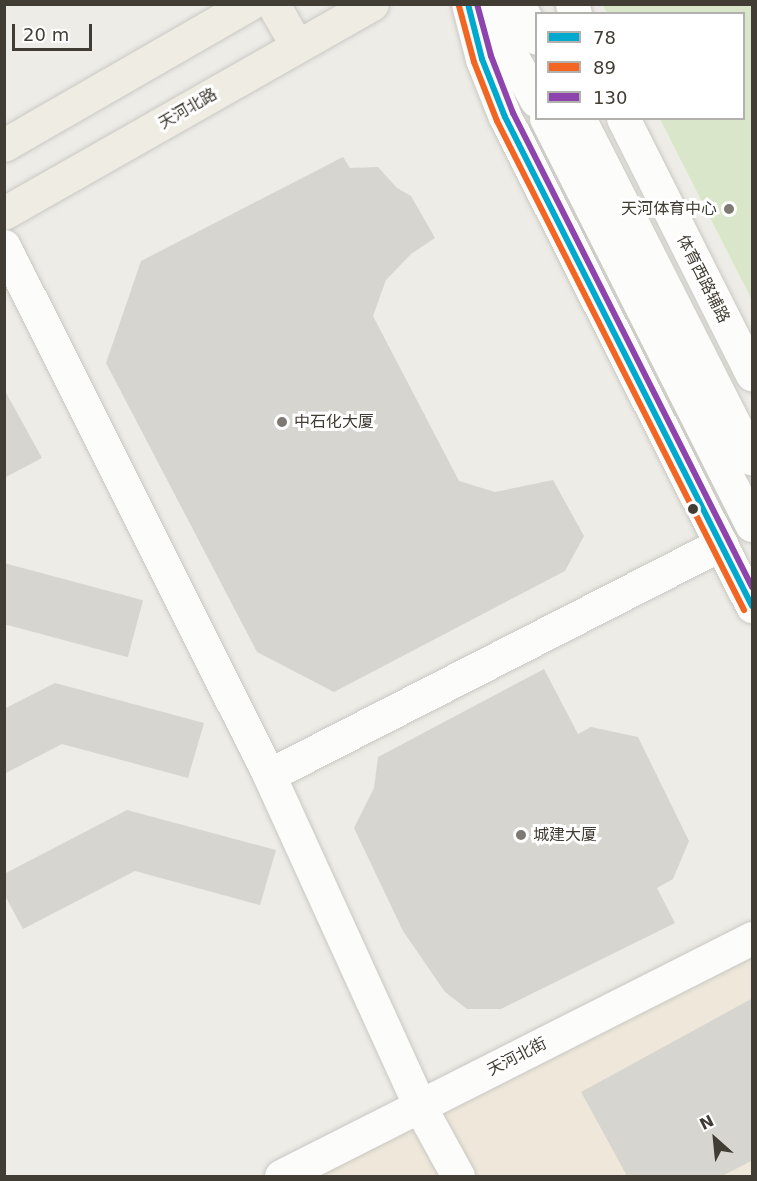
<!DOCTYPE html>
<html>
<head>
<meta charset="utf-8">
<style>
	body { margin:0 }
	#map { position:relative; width:757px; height:1181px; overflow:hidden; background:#edece7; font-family:"DejaVu Sans","Noto Sans SC",sans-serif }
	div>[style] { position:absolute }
	.commercial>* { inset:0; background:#efe8da }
	.green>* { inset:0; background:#d9e6c9 }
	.building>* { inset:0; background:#d7d5cf; transform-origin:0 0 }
	.roads { filter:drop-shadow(0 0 2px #c9c8c3) drop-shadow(0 0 2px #c9c8c3) }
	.minor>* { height:33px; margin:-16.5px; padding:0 16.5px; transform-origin:16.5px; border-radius:16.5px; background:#fcfcfb }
	.major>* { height:33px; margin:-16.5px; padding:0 16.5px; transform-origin:16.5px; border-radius:16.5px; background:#efece3 }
	.bus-1>* { height:6px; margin:-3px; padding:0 3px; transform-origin:3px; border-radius:3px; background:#00a9ce }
	.bus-2>* { height:6px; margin:-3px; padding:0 3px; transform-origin:3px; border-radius:3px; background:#f26522 }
	.bus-3>* { height:6px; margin:-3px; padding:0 3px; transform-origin:3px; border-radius:3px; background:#8e44ad }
	.dots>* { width:16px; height:16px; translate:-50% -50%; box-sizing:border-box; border:3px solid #fff; border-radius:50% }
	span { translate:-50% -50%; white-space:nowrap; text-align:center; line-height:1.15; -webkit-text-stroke:6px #fff; paint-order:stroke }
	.street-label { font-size:16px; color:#423d34 }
	.poi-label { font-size:16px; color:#423d34 }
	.right { translate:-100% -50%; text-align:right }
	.left { translate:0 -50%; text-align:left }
	.frame { position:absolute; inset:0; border:6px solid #423d34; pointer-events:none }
	.legend { position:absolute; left:535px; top:12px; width:210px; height:108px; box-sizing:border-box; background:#fff; border:2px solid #b3b1ae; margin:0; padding:8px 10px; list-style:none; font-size:18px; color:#423d34 }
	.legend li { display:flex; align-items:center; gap:12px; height:30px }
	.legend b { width:30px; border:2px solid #b3b1ae }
	.north { position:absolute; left:685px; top:1109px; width:60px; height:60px; -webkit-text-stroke:4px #fff; paint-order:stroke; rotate:333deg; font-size:16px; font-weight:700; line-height:24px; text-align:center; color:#423d34 }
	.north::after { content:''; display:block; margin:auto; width:21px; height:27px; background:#423d34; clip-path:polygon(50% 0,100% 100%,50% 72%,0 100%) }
	.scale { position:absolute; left:12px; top:24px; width:80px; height:27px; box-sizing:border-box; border:3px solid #423d34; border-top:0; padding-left:8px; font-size:18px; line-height:21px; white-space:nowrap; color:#423d34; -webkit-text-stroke:4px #fff; paint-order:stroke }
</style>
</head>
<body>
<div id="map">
	<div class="commercial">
		<i style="clip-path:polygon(752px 949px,752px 1176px,298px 1176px)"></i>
	</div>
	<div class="green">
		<i style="clip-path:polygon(603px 5px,752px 5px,752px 300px,660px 119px,744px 118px,744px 14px,607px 13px)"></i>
	</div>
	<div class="building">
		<i style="clip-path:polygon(343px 157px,350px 168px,378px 167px,397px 188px,411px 196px,435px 238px,411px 254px,386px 280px,373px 316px,459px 481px,495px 492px,553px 480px,584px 536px,565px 571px,334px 692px,257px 652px,106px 363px,141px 261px)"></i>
		<i style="clip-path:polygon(4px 389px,42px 458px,4px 478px)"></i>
		<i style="left:4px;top:563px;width:144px;height:59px;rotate:15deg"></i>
		<i style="clip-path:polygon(544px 669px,578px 734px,591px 727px,638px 737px,689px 841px,673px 879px,657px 888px,675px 923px,501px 1009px,467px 1009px,445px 992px,403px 931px,354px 828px,374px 788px,378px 757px)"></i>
		<i style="clip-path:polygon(55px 683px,204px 723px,188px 778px,62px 744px,4px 774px,4px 709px)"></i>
		<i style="clip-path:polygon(127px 810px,276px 850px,260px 905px,135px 871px,23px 929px,4px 894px,4px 874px)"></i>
		<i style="clip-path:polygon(753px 998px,753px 1160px,722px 1176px,627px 1176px,581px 1092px)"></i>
	</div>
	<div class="roads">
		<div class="minor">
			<i style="left:468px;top:4px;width:57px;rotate:75.7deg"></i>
			<i style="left:482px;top:59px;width:62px;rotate:68.4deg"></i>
			<i style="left:505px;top:117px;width:548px;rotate:63.2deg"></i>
			<i style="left:483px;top:4px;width:110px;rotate:61.1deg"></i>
			<i style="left:518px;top:4px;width:38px;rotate:62deg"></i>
			<i style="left:572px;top:4px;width:10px;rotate:73deg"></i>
			<i style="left:546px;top:118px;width:456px;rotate:63.2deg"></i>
			<i style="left:579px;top:118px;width:382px;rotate:63.1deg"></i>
			<i style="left:623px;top:118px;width:287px;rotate:63.3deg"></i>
			<i style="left:4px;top:246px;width:592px;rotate:63.39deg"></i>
			<i style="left:269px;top:775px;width:365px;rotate:65.5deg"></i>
			<i style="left:420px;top:1107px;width:79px;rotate:61.2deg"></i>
			<i style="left:269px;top:775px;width:508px;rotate:-27.07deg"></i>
			<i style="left:281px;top:1176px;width:528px;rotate:-26.81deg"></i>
		</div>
		<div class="major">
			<i style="left:273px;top:4px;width:48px;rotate:60.3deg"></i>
			<i style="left:4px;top:145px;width:283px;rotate:-29.9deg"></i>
			<i style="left:4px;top:213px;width:423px;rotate:-29.6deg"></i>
		</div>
	</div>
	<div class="bus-1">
		<i style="left:468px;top:4px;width:57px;rotate:75.7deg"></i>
		<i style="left:482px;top:59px;width:62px;rotate:68.4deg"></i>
		<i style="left:505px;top:117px;width:548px;rotate:63.2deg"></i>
	</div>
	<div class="bus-2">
		<i style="left:459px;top:6px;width:58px;rotate:75deg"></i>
		<i style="left:474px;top:62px;width:63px;rotate:68.7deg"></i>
		<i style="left:497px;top:121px;width:548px;rotate:63.2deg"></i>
	</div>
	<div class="bus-3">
		<i style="left:477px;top:4px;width:54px;rotate:74.9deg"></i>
		<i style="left:491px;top:56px;width:61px;rotate:68.9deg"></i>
		<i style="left:513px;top:113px;width:531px;rotate:63.24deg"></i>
	</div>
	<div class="dots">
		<i style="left:729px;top:209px;background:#7e7a73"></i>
		<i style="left:282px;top:422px;background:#7e7a73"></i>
		<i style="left:693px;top:509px;background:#423d34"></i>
		<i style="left:521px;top:835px;background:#7e7a73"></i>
	</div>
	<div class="street-label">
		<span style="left:188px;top:109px;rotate:-30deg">天河北路</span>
		<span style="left:703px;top:279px;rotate:63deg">体育西路辅路</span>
		<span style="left:517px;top:1057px;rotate:-27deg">天河北街</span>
	</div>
	<div class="poi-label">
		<span class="right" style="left:717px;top:209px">天河体育中心</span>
		<span class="left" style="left:294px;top:422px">中石化大厦</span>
		<span class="left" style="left:533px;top:835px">城建大厦</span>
	</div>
	<div class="frame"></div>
	<ul class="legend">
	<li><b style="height:8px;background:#00a9ce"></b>78</li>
	<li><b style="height:8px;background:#f26522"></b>89</li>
	<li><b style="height:8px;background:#8e44ad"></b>130</li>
	</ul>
	<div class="north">N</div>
	<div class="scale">20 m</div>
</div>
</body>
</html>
